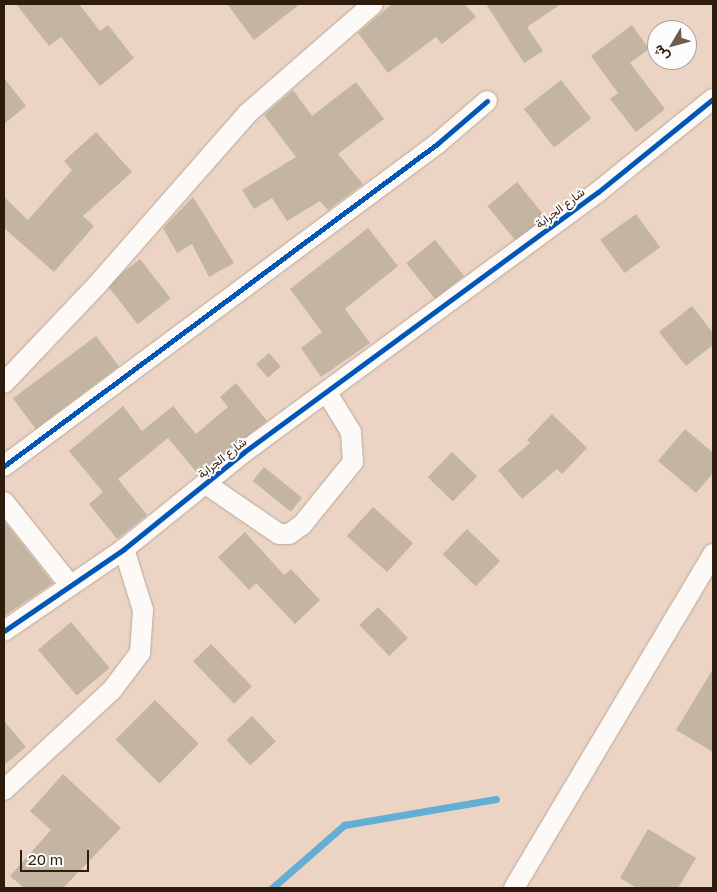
<!DOCTYPE html>
<html>
<head>
<meta charset="utf-8">
<style>
	body { margin:0 }
	#map { position:relative; width:717px; height:892px; overflow:hidden; background:#ebd4c3; font-family:"Golos Text",Vazirmatn,sans-serif }
	div>[style] { position:absolute }
	.stream>* { height:7px; margin:-3.5px; padding:0 3.5px; transform-origin:3.5px; border-radius:3.5px; background:#62aed5 }
	.building>* { inset:0; background:#c4b4a2; transform-origin:0 0 }
	.roads { filter:drop-shadow(0 0 1px #bba799) drop-shadow(0 0 1px #bba799) }
	.minor>* { height:20px; margin:-10px; padding:0 10px; transform-origin:10px; border-radius:10px; background:#fcf9f6 }
	.cycleway>* { height:5px; margin:-2.5px; padding:0 2.5px; transform-origin:2.5px; border-radius:2.5px; background:#0057b8 }
	span { translate:-50% -50%; white-space:nowrap; text-align:center; line-height:1.15; -webkit-text-stroke:4px #fcfcfc; paint-order:stroke }
	.street-label { font-size:12px; color:#2e1c0c }
	.frame { position:absolute; inset:0; border:5px solid #2e1c0c; pointer-events:none }
	.north { position:absolute; left:647px; top:20px; width:50px; height:50px; box-sizing:border-box; background:#fcfcfc; border:1px solid #aaa29c; border-radius:50%; rotate:233deg; font-size:14px; font-weight:700; line-height:20px; text-align:center; color:#2e1c0c }
	.north::after { content:''; display:block; margin:auto; width:18px; height:22px; background:#705c4c; clip-path:polygon(50% 0,100% 100%,50% 72%,0 100%) }
	.scale { position:absolute; left:20px; top:850px; width:69px; height:22px; box-sizing:border-box; border:2px solid #2e1c0c; border-top:0; padding-left:6px; font-size:15px; line-height:18px; white-space:nowrap; color:#2e1c0c; -webkit-text-stroke:4px #fcfcfc; paint-order:stroke }
</style>
</head>
<body>
<div id="map">
	<div class="stream">
		<i style="left:272px;top:888px;width:96px;rotate:-41.2deg"></i>
		<i style="left:344px;top:825px;width:154px;rotate:-9.7deg"></i>
	</div>
	<div class="building">
		<i style="clip-path:polygon(16px 4px,79px 4px,100px 31px,108px 25px,134px 58px,100px 86px,61px 37px,49px 46px)"></i>
		<i style="clip-path:polygon(227px 4px,300px 4px,254px 40px)"></i>
		<i style="clip-path:polygon(392px 4px,465px 4px,476px 17px,442px 44px,436px 37px,388px 73px,358px 33px)"></i>
		<i style="clip-path:polygon(486px 4px,561px 4px,527px 27px,543px 51px,524px 63px)"></i>
		<i style="clip-path:polygon(632px 25px,649px 49px,630px 63px,665px 109px,636px 132px,610px 99px,618px 93px,591px 56px)"></i>
		<i style="clip-path:polygon(4px 78px,26px 106px,4px 124px)"></i>
		<i style="left:561px;top:80px;width:49px;height:47px;rotate:52deg"></i>
		<i style="clip-path:polygon(356px 82px,384px 119px,338px 154px,363px 184px,328px 210px,320px 201px,287px 221px,272px 198px,254px 209px,242px 190px,296px 157px,264px 115px,293px 90px,312px 116px)"></i>
		<i style="clip-path:polygon(96px 132px,132px 172px,83px 216px,94px 226px,54px 272px,4px 228px,4px 197px,28px 220px,72px 170px,64px 161px)"></i>
		<i style="left:517px;top:182px;width:45px;height:38px;rotate:51deg"></i>
		<i style="clip-path:polygon(193px 197px,234px 263px,209px 277px,192px 244px,177px 253px,163px 228px)"></i>
		<i style="left:636px;top:214px;width:41px;height:44px;rotate:54deg"></i>
		<i style="clip-path:polygon(368px 228px,398px 266px,345px 309px,370px 343px,321px 377px,301px 348px,322px 332px,290px 289px)"></i>
		<i style="left:435px;top:240px;width:46px;height:37px;rotate:51deg"></i>
		<i style="left:140px;top:259px;width:50px;height:42px;rotate:52deg"></i>
		<i style="clip-path:polygon(692px 306px,713px 333px,713px 345px,686px 366px,659px 332px)"></i>
		<i style="left:96px;top:336px;width:38px;height:104px;rotate:53deg"></i>
		<i style="left:269px;top:353px;width:18px;height:17px;rotate:49deg"></i>
		<i style="clip-path:polygon(236px 383px,267px 421px,198px 474px,168px 438px,118px 479px,147px 515px,117px 539px,89px 504px,103px 492px,69px 451px,123px 406px,142px 431px,173px 406px,196px 434px,228px 407px,220px 397px)"></i>
		<i style="clip-path:polygon(552px 414px,587px 448px,562px 474px,557px 469px,522px 499px,498px 470px,530px 443px,527px 440px)"></i>
		<i style="clip-path:polygon(685px 429px,713px 453px,713px 473px,696px 493px,658px 461px)"></i>
		<i style="left:452px;top:452px;width:35px;height:35px;rotate:44deg"></i>
		<i style="left:264px;top:467px;width:49px;height:18px;rotate:39deg"></i>
		<i style="left:373px;top:507px;width:54px;height:39px;rotate:42deg"></i>
		<i style="clip-path:polygon(4px 521px,53px 583px,4px 616px)"></i>
		<i style="left:467px;top:529px;width:46px;height:35px;rotate:44deg"></i>
		<i style="clip-path:polygon(245px 532px,284px 575px,291px 569px,320px 600px,295px 624px,256px 583px,249px 590px,218px 557px)"></i>
		<i style="left:378px;top:607px;width:43px;height:26px;rotate:46deg"></i>
		<i style="left:71px;top:622px;width:60px;height:43px;rotate:50deg"></i>
		<i style="left:211px;top:644px;width:59px;height:25px;rotate:46deg"></i>
		<i style="clip-path:polygon(713px 669px,713px 752px,676px 730px)"></i>
		<i style="left:155px;top:700px;width:62px;height:56px;rotate:45deg"></i>
		<i style="left:252px;top:716px;width:35px;height:35px;rotate:47deg"></i>
		<i style="clip-path:polygon(4px 721px,26px 747px,4px 765px)"></i>
		<i style="clip-path:polygon(63px 774px,121px 828px,63px 888px,24px 888px,10px 876px,51px 830px,30px 811px)"></i>
		<i style="clip-path:polygon(648px 829px,696px 858px,678px 888px,637px 888px,620px 878px)"></i>
	</div>
	<div class="roads">
		<div class="minor">
			<i style="left:4px;top:383px;width:135px;rotate:-46.5deg"></i>
			<i style="left:97px;top:285px;width:227px;rotate:-48.7deg"></i>
			<i style="left:247px;top:114px;width:167px;rotate:-41.1deg"></i>
			<i style="left:4px;top:466px;width:540px;rotate:-36.64deg"></i>
			<i style="left:437px;top:144px;width:66px;rotate:-40.7deg"></i>
			<i style="left:206px;top:484px;width:88px;rotate:34.4deg"></i>
			<i style="left:279px;top:534px;width:10px"></i>
			<i style="left:289px;top:534px;width:16px;rotate:-35deg"></i>
			<i style="left:302px;top:525px;width:81px;rotate:-51deg"></i>
			<i style="left:353px;top:462px;width:30px;rotate:-94deg"></i>
			<i style="left:351px;top:432px;width:46px;rotate:-121.6deg"></i>
			<i style="left:4px;top:502px;width:106px;rotate:51.5deg"></i>
			<i style="left:4px;top:631px;width:145px;rotate:-34.3deg"></i>
			<i style="left:124px;top:549px;width:154px;rotate:-38.9deg"></i>
			<i style="left:244px;top:452px;width:439px;rotate:-36.3deg"></i>
			<i style="left:598px;top:192px;width:148px;rotate:-39deg"></i>
			<i style="left:4px;top:790px;width:147px;rotate:-42.8deg"></i>
			<i style="left:112px;top:690px;width:46px;rotate:-52.9deg"></i>
			<i style="left:140px;top:653px;width:43px;rotate:-86deg"></i>
			<i style="left:143px;top:610px;width:64px;rotate:-107.3deg"></i>
			<i style="left:514px;top:888px;width:389px;rotate:-59.2deg"></i>
		</div>
	</div>
	<div class="cycleway">
		<i style="left:4px;top:466px;width:540px;rotate:-36.64deg"></i>
		<i style="left:437px;top:144px;width:66px;rotate:-40.7deg"></i>
		<i style="left:4px;top:631px;width:145px;rotate:-34.3deg"></i>
		<i style="left:124px;top:549px;width:154px;rotate:-38.9deg"></i>
		<i style="left:244px;top:452px;width:439px;rotate:-36.3deg"></i>
		<i style="left:598px;top:192px;width:148px;rotate:-39deg"></i>
	</div>
	<div class="street-label">
		<span style="left:560px;top:208px;rotate:-37deg">شارع الجرابة</span>
		<span style="left:222px;top:458px;rotate:-38deg">شارع الجرابة</span>
	</div>
	<div class="frame"></div>
	<div class="north">ش</div>
	<div class="scale">20 m</div>
</div>
</body>
</html>
